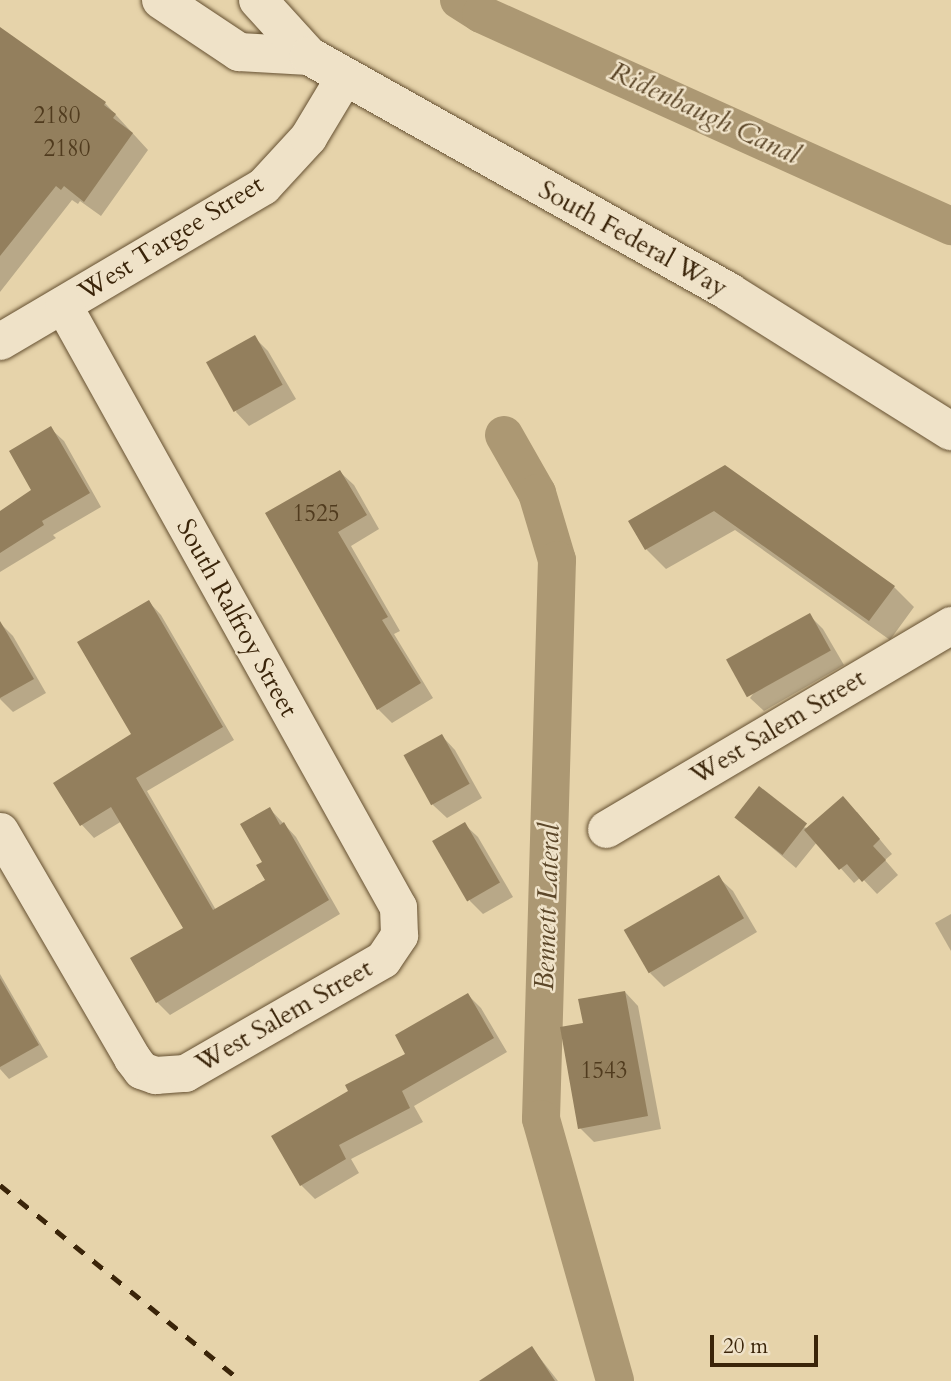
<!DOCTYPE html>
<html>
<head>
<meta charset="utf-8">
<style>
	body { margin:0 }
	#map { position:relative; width:951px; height:1381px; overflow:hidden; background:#e6d3aa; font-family:Cardo,serif }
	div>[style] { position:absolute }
	.shadow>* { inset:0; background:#0003 }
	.canal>* { height:38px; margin:-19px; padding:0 19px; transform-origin:19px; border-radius:19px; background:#ac9873 }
	.building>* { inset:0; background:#937f5d; transform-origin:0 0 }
	.roads { filter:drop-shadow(0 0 2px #655031) drop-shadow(0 0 2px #655031) }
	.minor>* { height:37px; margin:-18.5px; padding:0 18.5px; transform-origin:18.5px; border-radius:18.5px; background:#efe2c8 }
	.secondary>* { height:38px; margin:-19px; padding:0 19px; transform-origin:19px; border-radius:19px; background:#efe2c8 }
	.rail>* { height:5px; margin-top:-2.5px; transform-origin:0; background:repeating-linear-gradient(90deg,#3a2409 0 12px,transparent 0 24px) }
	span { translate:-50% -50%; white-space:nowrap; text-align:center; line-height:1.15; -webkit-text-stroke:5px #efe2c8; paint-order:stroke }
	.number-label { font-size:23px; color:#503b1e }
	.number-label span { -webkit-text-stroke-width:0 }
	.street-label { font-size:26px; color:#3a2409 }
	.water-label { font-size:28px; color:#5c4729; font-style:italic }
	.scale { position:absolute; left:710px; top:1335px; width:108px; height:32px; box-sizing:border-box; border:4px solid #3a2409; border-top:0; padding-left:9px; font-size:21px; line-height:24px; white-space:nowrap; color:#3a2409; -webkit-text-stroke:5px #efe2c8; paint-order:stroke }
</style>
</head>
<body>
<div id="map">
	<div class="shadow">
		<i style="clip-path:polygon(0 29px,105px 103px,148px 150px,101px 216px,80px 201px,78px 204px,72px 200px,0 292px)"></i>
		<i style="clip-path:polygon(254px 337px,268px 351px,296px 399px,249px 426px,236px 412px)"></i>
		<i style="clip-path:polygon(51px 429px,64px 441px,101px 507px,53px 535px,56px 538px,0 572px,0 514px,34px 491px)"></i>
		<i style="clip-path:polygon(725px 468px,894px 587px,914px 607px,890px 640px,735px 530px,666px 569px,646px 549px)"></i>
		<i style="clip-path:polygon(340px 472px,354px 485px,379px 529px,351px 546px,400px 631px,394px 634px,433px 698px,392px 723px,378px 709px,267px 514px)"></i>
		<i style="clip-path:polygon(149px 602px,161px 615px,234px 740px,147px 791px,216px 910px,267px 881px,264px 862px,270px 809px,296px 837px,340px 914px,170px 1015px,157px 1002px,185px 928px,122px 821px,94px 838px,82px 825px,56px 783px,133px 735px)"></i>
		<i style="clip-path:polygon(809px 615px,823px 629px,844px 665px,764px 711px,750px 698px)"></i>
		<i style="clip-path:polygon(0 623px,13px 636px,46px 693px,13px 712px,0 699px)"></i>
		<i style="clip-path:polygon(442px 736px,455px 750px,482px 798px,447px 818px,433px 805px)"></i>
		<i style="clip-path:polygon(857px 812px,892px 854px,885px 860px,898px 875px,877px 894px,861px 877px,854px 883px,817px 842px,796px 868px,736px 817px,808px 828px)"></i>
		<i style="clip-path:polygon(464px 824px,478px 837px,513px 897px,483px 914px,470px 901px)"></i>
		<i style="clip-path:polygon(719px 878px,733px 891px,757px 932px,664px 987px,650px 973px)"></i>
		<i style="clip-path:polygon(951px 914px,951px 951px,935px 923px)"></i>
		<i style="clip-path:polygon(0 974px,48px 1057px,9px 1079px,0 1069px)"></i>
		<i style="clip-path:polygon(625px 992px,638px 1006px,661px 1129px,594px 1142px,580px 1128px,585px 1024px)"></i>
		<i style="clip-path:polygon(468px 995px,481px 1008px,507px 1052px,414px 1106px,423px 1122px,351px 1159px,359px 1173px,315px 1199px,301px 1185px,408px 1054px)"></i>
		<i style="clip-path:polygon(532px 1348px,558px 1381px,482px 1381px)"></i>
	</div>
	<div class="canal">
		<i style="left:459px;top:0;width:26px;rotate:32deg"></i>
		<i style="left:481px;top:14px;width:516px;rotate:24.28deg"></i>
		<i style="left:504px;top:435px;width:67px;rotate:60.4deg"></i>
		<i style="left:537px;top:493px;width:70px;rotate:73.4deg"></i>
		<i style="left:557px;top:560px;width:559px;rotate:91.64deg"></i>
		<i style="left:541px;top:1119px;width:272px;rotate:74.2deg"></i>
	</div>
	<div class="building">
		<i style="clip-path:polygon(0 27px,106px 102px,104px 105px,116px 114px,113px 118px,133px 133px,84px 202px,64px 186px,61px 190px,56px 186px,0 256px)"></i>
		<i style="left:255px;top:335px;width:57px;height:56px;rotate:61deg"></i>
		<i style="clip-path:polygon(51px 426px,90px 493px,42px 521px,44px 525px,0 553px,0 511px,31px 490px,9px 451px)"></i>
		<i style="clip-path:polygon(725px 465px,895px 586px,869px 621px,714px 511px,645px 550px,628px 521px)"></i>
		<i style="clip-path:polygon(340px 470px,367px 515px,338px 532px,388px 617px,382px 620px,421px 683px,377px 710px,265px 513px)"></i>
		<i style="clip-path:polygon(149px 600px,223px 727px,136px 778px,213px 910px,265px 880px,256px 865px,262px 862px,240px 824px,270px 807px,280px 825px,284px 822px,329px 900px,156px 1003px,130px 958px,183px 928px,111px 807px,80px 826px,53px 783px,131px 734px,77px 642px)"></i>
		<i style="left:810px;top:613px;width:43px;height:96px;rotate:61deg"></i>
		<i style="clip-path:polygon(0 621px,34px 679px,0 698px)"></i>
		<i style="left:442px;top:734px;width:57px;height:44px;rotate:61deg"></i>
		<i style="left:759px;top:786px;width:61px;height:40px;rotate:38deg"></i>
		<i style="clip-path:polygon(843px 796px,880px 839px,873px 846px,886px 860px,862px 882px,847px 864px,839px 870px,804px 830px)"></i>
		<i style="left:465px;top:822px;width:70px;height:38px;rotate:60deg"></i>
		<i style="left:719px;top:875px;width:50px;height:110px;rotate:60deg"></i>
		<i style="clip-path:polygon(0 978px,39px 1045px,0 1067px)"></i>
		<i style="clip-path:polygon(625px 991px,648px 1116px,578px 1129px,560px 1027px,583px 1023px,578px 999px)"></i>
		<i style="clip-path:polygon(468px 993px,494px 1038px,402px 1091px,410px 1108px,339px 1145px,346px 1159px,300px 1186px,271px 1136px,348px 1091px,345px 1085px,405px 1054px,395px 1035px)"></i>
		<i style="clip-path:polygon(532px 1346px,555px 1381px,479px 1381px)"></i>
	</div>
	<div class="roads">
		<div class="minor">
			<i style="left:0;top:341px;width:305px;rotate:-30.5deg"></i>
			<i style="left:263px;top:186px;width:67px;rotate:-47.4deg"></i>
			<i style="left:308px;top:137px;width:70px;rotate:-59deg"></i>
			<i style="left:606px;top:829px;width:401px;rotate:-30.6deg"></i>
			<i style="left:0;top:831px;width:263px;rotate:59.8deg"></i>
			<i style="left:132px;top:1058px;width:15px;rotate:53deg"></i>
			<i style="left:141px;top:1070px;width:15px;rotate:20deg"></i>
			<i style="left:155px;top:1075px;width:30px;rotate:-4deg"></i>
			<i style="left:185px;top:1073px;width:228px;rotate:-29.9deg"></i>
			<i style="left:383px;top:959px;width:29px;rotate:-56deg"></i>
			<i style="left:399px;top:935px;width:28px;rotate:-92deg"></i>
			<i style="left:398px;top:907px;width:689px;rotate:-119.09deg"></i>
		</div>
		<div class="secondary">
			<i style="left:161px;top:0;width:94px;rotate:33.7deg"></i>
			<i style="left:239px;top:52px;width:70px;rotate:3.3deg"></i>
			<i style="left:258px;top:0;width:76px;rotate:47.7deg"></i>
			<i style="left:309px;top:56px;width:482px;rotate:29.3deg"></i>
			<i style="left:729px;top:292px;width:262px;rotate:32.1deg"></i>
		</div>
	</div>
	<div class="rail">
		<i style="left:0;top:1185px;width:311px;rotate:39.1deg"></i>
	</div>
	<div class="number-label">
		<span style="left:57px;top:116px">2180</span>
		<span style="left:67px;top:149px">2180</span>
		<span style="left:316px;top:514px">1525</span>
		<span style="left:604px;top:1071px">1543</span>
	</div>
	<div class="street-label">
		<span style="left:171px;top:238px;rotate:-32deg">West Targee Street</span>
		<span style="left:633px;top:239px;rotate:29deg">South Federal Way</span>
		<span style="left:237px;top:618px;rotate:61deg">South Ralfroy Street</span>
		<span style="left:778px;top:727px;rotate:-31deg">West Salem Street</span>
		<span style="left:284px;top:1016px;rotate:-30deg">West Salem Street</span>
	</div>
	<div class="water-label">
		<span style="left:705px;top:113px;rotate:25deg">Ridenbaugh Canal</span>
		<span style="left:547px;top:907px;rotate:-88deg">Bennett Lateral</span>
	</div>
	<div class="scale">20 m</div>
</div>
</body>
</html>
